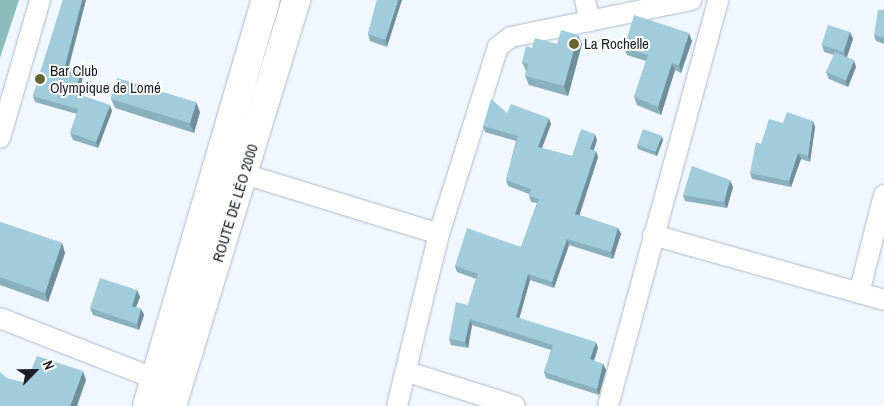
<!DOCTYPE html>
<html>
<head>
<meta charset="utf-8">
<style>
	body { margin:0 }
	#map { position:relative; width:884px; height:406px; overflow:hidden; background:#f1f7fe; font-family:"Archivo Narrow",sans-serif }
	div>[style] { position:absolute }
	.water>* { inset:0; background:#8cbcbb }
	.roads { filter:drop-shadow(0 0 1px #aab8c9) drop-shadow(0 0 1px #aab8c9) }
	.street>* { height:20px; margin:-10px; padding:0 10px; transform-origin:10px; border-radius:10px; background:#fff }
	.secondary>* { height:28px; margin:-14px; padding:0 14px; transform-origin:14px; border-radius:14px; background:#fff }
	.wall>* { inset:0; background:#8aafbd }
	.shaded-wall>* { inset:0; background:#718f9a }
	.building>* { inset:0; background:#a1ccdc; transform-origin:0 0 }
	.dots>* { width:14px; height:14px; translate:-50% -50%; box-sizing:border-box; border:2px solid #fff; border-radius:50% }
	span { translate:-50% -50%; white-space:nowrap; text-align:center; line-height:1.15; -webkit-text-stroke:4px #fff; paint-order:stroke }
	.poi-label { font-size:15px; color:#1b2026 }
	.left { translate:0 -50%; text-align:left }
	.street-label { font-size:15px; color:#1b2026 }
	.north { position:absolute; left:10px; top:346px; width:50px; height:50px; -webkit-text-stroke:4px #fff; paint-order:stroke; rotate:67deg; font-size:14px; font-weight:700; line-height:20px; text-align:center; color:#1b2026 }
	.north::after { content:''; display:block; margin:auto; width:18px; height:22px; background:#1b2026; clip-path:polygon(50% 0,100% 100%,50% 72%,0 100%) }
</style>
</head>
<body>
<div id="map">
	<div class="water">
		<i style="clip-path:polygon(0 0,19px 0,0 58px)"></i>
	</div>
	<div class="roads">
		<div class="street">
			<i style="left:585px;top:0;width:22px;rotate:77deg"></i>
			<i style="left:0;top:138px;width:144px;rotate:-73.8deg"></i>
			<i style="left:244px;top:174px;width:204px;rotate:17.1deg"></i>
			<i style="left:653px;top:235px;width:240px;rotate:15.7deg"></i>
			<i style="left:859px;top:293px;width:101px;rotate:-75.7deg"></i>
			<i style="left:0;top:318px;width:178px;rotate:21.4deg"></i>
			<i style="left:408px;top:372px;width:112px;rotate:17.6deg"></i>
			<i style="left:397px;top:406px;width:177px;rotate:-76.3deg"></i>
			<i style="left:439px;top:234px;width:196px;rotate:-72.5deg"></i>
			<i style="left:498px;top:47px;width:16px;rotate:-38deg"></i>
			<i style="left:511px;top:37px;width:184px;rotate:-11.6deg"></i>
			<i style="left:608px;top:406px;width:421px;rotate:-74.8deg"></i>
		</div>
		<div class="secondary">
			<i style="left:147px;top:406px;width:423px;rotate:-73.7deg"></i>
			<i style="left:172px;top:406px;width:425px;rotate:-73deg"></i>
		</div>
	</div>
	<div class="wall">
		<i style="clip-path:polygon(63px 0,86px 0,69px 67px,81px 71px,83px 77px,78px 94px,112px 111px,98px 148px,73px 140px,70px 133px,77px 114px,35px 102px,33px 96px)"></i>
		<i style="clip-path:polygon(377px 0,387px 47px,370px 41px,368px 34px)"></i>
		<i style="clip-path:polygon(884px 10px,884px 44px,876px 41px,874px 35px)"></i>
		<i style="clip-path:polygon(850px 32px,853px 39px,847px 57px,856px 67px,848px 87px,829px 79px,826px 72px,834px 55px,824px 52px,822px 45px)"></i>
		<i style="clip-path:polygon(692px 41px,681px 73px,675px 70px,661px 115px,637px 105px,634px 97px,646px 61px,627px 55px,624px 48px)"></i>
		<i style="clip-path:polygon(557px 44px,582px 44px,568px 96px,529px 85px,525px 76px,526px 71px,522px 62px,532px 48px)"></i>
		<i style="clip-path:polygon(111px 99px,200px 112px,194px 133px,115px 108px)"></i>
		<i style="clip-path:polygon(507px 113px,551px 124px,542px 148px,572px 156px,597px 140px,594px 150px,598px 157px,579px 215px,618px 228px,621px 234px,613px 259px,569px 245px,554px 288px,530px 280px,519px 318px,598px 348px,594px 361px,603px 364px,606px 370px,599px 395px,546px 378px,544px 372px,551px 350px,472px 325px,468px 348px,451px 345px,449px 339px,468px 305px,476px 279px,457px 272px,455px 266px,521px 247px,537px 203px,531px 202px,529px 196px,529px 194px,508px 186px,506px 180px,516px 141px,485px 132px,483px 126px)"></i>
		<i style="clip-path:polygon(813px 121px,815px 127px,810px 162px,801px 159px,791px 187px,752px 179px,750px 173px,761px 144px,783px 123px)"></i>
		<i style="clip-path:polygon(663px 140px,657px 156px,638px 149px,637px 145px)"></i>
		<i style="clip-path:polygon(733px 187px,727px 208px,685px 201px,683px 195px)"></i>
		<i style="clip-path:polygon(0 222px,62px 243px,65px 253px,48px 302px,0 285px)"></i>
		<i style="clip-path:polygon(137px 290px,140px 297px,136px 307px,141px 309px,144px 315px,139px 330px,93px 315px,90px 308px)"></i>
	</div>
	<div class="shaded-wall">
		<i style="clip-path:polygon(82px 0,86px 0,67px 72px,65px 66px)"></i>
		<i style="clip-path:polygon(398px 0,402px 0,387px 47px,385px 40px)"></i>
		<i style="clip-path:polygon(850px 32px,853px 39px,846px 59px,844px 52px)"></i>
		<i style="clip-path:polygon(689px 33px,692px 41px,681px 73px,679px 65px)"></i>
		<i style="clip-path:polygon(578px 35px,582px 44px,568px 96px,564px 86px)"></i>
		<i style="clip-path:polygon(854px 60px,856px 67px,848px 87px,845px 80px)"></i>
		<i style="clip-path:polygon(672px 63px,675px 70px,661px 115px,658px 107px)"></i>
		<i style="clip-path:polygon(81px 71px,83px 77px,77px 99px,75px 93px)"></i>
		<i style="clip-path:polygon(196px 102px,200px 112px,194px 133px,190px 124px)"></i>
		<i style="clip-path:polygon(110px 105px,112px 111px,98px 148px,96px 142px)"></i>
		<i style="clip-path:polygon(549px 118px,551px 124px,540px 153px,538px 147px)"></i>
		<i style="clip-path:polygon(813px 121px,815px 127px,810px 162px,808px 156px)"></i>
		<i style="clip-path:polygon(595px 134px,597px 140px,592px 155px,590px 149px)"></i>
		<i style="clip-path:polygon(662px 136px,663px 140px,657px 156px,655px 152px)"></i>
		<i style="clip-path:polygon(596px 151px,598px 157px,578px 220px,575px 214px)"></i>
		<i style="clip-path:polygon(798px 153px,801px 159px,791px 187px,789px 181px)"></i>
		<i style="clip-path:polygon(730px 180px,733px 187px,727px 208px,724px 202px)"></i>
		<i style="clip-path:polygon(618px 228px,621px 234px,613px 259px,611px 252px)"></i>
		<i style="clip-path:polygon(567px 239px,569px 245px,554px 288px,552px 282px)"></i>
		<i style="clip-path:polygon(62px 243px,65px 253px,48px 302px,45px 293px)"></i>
		<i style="clip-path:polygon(528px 274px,530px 280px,518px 323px,516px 317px)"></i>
		<i style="clip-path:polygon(137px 290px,140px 297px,134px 312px,132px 306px)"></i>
		<i style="clip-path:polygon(141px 309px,144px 315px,139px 330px,137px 324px)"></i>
		<i style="clip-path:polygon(470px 319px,472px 325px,468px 348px,465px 342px)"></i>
		<i style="clip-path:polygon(596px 342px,598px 348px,592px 366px,590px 359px)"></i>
		<i style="clip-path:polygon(603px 364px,606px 370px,599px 395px,597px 389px)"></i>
		<i style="clip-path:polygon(83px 371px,86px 380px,77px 406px,70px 406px)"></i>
	</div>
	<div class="building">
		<i style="clip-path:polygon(63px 0,82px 0,65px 66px,81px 71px,75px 93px,110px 105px,96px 142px,70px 133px,78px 109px,33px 96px)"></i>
		<i style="clip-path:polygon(377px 0,398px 0,385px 40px,368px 34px)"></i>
		<i style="clip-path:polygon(878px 10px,884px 10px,884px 38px,874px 35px)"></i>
		<i style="clip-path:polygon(634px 15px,689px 33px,679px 65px,672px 63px,658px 107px,634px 97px,648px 55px,624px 48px)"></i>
		<i style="left:828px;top:25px;width:23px;height:21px;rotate:18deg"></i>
		<i style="clip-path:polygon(561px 30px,578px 35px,564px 86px,525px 76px,528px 64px,522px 62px,526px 46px,532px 48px,535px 38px,557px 44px)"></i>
		<i style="left:835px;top:52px;width:21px;height:22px;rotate:23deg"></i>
		<i style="left:117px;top:78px;width:83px;height:22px;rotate:17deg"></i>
		<i style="clip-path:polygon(491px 99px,507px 113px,511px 104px,549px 118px,538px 147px,572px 156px,581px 129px,595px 134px,590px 149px,596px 151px,575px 214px,618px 228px,611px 252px,567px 239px,552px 282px,528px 274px,516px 317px,596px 342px,590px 359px,603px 364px,597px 389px,544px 372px,553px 345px,470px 319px,465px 342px,449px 339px,456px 302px,468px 305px,478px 274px,455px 266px,467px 228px,521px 247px,539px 199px,529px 196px,531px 189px,506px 180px,518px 136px,483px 126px)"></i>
		<i style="clip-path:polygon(787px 112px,813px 121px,808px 156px,798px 153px,789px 181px,750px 173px,756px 142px,761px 144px,769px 119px,783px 123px)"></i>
		<i style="left:643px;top:129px;width:20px;height:17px;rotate:20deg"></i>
		<i style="clip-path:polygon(692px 166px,730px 180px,724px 202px,683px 195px)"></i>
		<i style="clip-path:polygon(0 222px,62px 243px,45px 293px,0 277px)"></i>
		<i style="clip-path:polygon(100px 278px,137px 290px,132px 306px,141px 309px,137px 324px,90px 308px)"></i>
		<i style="clip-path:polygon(37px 356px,83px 371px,70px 406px,0 406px,0 372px,7px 378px,26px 383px)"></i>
	</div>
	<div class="dots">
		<i style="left:574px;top:44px;background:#666532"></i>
		<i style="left:40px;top:79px;background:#666532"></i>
	</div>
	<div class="poi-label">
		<span class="left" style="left:584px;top:44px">La Rochelle</span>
		<span class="left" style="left:50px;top:79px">Bar Club<br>Olympique de Lomé</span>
	</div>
	<div class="street-label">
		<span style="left:235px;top:203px;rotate:-73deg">ROUTE DE LÉO 2000</span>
	</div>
	<div class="north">N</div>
</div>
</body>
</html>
